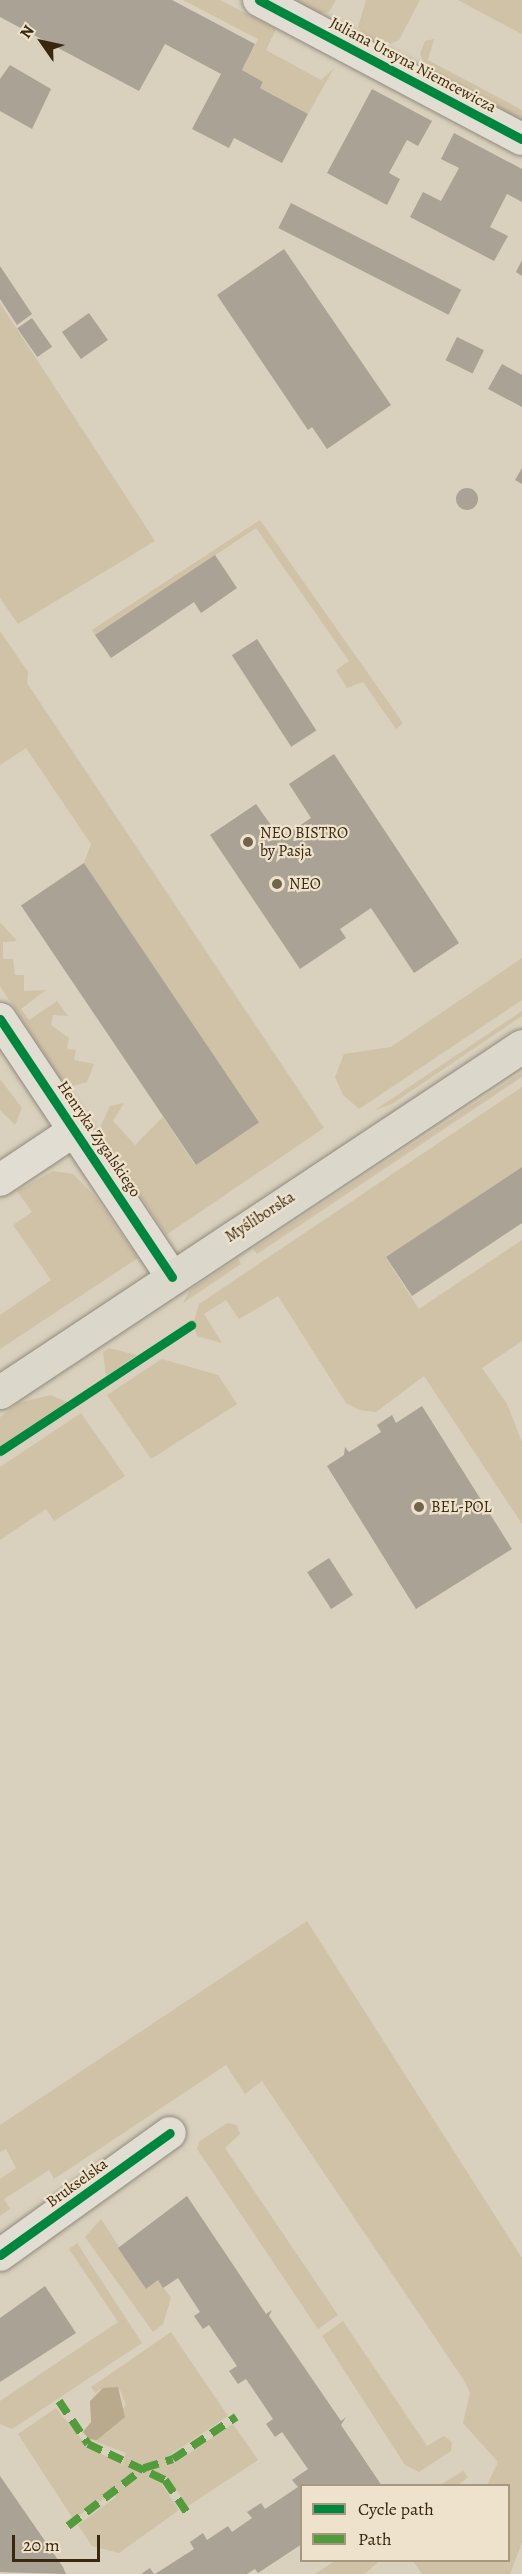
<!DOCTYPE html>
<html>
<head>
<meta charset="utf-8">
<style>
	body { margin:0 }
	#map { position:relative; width:522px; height:2574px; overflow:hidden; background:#d9d0bd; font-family:Alegreya,serif }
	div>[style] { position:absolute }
	.green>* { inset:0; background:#d0c2a7 }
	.water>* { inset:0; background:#b9aa8e }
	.building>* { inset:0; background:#aaa294; transform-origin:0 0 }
	.round { border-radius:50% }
	.roads { filter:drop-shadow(0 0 2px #918a7c) drop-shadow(0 0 2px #918a7c) }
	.minor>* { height:32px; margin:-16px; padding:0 16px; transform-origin:16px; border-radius:16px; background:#e2ddd3 }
	.major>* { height:33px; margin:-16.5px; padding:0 16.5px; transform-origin:16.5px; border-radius:16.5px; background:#dcd7cb }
	.quiet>* { height:8px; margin-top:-4px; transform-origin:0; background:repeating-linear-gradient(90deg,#529c3c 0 15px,transparent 0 23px) }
	.cycleway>* { height:9px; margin:-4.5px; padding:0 4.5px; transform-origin:4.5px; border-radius:4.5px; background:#00873e }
	.dots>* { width:16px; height:16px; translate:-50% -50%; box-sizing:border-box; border:3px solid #eee2cc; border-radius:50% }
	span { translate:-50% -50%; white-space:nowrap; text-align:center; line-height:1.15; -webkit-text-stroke:4.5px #eee2cc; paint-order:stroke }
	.street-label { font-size:16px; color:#39280f }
	.poi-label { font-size:16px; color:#39280f }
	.left { translate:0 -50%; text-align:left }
	.legend { position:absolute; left:300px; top:2484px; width:210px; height:78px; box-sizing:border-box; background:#eee2cc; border:2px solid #a69880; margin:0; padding:8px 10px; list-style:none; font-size:18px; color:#39280f }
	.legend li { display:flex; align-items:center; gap:12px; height:30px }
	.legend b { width:30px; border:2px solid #a69880 }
	.north { position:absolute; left:12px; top:12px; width:60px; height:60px; -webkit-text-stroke:4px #eee2cc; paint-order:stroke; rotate:304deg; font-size:16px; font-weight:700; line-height:24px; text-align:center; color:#39280f }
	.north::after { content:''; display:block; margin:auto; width:21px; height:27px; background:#39280f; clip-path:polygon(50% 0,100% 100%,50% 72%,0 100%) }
	.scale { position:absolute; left:12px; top:2535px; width:88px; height:27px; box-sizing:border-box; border:3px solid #39280f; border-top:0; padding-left:8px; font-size:18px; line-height:21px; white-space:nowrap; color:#39280f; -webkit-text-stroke:4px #eee2cc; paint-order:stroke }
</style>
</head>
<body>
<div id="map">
	<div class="green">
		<i style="clip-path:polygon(183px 0,220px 0,276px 29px,266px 50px,321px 80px,334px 68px,308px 114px,260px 88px,263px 82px,242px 70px,258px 39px)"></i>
		<i style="clip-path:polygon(289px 0,336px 0,329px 12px,320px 14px)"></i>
		<i style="clip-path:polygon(366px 0,420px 0,399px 40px,383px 47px,367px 40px,358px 27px)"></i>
		<i style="clip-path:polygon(458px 0,522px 0,522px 34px,499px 22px)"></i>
		<i style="clip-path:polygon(434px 39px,428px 60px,522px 110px,522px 123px,427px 73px,420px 54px,425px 41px)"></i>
		<i style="clip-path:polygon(0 303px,155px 541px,18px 624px,0 598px)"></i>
		<i style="clip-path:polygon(260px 520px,403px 723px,396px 729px,363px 682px,347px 688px,336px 670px,349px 661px,256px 528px,95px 635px,92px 630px)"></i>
		<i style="clip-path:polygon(0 631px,28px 672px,27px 683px,324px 1128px,166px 1235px,103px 1138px,101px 1125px,110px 1106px,124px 1103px,113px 1121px,135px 1145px,163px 1117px,195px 1165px,258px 1123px,84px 863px,91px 844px,26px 748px,0 765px)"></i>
		<i style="clip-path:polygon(0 922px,17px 941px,3px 942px,3px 959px,13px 959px,15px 975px,24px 975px,24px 991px,46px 990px,21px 1009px,29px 1020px,57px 1001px,68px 1016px,53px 1015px,51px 1025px,69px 1038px,67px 1049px,76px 1050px,74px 1060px,94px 1064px,87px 1082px,73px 1086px,62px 1081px,0 986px)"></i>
		<i style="clip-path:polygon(522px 958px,522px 1000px,359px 1109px,343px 1095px,335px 1077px,344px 1054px,391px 1047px)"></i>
		<i style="clip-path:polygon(522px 1011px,522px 1016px,392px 1104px,375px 1110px)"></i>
		<i style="clip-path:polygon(522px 1072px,522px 1077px,257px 1254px,253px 1249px)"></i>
		<i style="clip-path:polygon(0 1079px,22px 1108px,15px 1125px,0 1110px)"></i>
		<i style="clip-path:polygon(522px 1087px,522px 1167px,386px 1258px,419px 1309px,522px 1240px,522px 1341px,482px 1368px,507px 1404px,522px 1442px,522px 1524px,424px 1376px,376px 1412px,359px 1410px,346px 1403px,278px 1296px,239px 1319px,226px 1300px,204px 1314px,222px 1343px,197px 1336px,193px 1324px,199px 1304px)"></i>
		<i style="clip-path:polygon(53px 1171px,73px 1174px,93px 1194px,138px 1258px,0 1349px,0 1315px,51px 1280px,13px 1225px,32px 1212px,17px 1191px)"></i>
		<i style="clip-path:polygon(238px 1259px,241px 1264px,183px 1303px,190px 1290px)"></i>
		<i style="clip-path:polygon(109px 1348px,137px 1355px,106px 1376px,103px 1352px)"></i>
		<i style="clip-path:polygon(162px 1359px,218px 1375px,237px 1404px,151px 1459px,107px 1395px)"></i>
		<i style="clip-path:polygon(50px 1395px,70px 1403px,0 1450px,0 1417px,19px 1403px)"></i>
		<i style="clip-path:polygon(81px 1413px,125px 1476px,54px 1521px,46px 1509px,0 1540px,0 1467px)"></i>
		<i style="clip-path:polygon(307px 1921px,522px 2258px,522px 2543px,510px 2574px,422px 2574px,413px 2561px,508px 2560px,508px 2486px,487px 2485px,498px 2462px,463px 2423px,470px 2393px,465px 2382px,262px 2081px,245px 2094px,226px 2065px,54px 2179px,49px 2170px,4px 2199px,10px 2209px,0 2216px,0 2179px,16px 2168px,6px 2149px,0 2152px,0 2125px)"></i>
		<i style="clip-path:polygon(227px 2123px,237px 2125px,240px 2134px,225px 2148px,338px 2315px,318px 2329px,197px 2149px,200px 2141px)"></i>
		<i style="clip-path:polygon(101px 2219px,146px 2289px,158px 2280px,171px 2298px,163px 2324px,153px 2332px,85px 2237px)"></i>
		<i style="clip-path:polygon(77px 2243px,142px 2343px,12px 2429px,0 2424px,0 2401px,118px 2322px,69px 2249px)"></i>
		<i style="clip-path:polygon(343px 2321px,427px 2446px,444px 2436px,452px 2442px,451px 2451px,419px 2472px,405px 2465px,322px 2336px)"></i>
		<i style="clip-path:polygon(171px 2332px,228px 2416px,171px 2454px,175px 2463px,233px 2424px,258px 2460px,188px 2506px,168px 2478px,161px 2483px,179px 2510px,119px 2553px,92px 2546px,78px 2525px,116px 2497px,114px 2492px,73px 2519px,18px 2434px,56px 2408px,87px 2446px,122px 2465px,126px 2453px,92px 2440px,126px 2405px,120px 2390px,103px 2388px,95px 2393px,91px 2387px)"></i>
		<i style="clip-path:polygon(463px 2471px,468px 2477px,458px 2485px,440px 2485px)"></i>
		<i style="clip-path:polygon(335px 2561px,335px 2560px,379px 2561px,365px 2574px,315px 2574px)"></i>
	</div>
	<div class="water">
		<i style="clip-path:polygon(118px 2387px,125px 2417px,97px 2440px,89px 2439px,83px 2432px,91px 2422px,90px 2401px,103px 2388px)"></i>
	</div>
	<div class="building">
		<i style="clip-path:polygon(0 0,172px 0,255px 44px,242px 70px,263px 82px,260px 88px,308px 114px,282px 163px,234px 138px,229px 148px,192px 129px,221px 74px,165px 44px,139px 91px,0 17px)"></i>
		<i style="clip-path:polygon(10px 65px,51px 89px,32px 129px,0 111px,0 79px)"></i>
		<i style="clip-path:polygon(372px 89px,432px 121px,418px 146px,407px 140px,389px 173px,400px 179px,387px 205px,327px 173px)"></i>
		<i style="clip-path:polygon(454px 133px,522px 169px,522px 202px,507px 194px,490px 227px,508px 236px,494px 261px,410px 217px,423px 192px,441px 201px,459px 168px,441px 159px)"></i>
		<i style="left:291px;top:203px;width:191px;height:28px;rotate:27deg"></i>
		<i style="clip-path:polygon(284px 249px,391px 405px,327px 449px,312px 427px,308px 430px,217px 295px)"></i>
		<i style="clip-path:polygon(522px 260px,522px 276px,516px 272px)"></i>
		<i style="clip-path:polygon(0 266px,32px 314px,17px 325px,0 299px)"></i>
		<i style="left:89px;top:313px;width:33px;height:33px;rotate:55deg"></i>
		<i style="left:32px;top:318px;width:35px;height:18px;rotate:55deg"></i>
		<i style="left:457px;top:337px;width:30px;height:26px;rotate:26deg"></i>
		<i style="clip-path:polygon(502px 364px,522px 375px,522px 407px,488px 389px)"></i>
		<i style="clip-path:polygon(522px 468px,522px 484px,515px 480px)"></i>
		<i class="round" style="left:456px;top:488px;width:22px;height:22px"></i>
		<i style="clip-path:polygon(215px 555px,237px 588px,201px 613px,194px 602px,111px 658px,95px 635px)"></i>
		<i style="left:257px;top:639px;width:109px;height:30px;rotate:57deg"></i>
		<i style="clip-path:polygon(334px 754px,459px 943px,414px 973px,371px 908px,340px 929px,346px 938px,300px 969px,210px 835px,256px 804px,280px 838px,299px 826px,311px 818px,289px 784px)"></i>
		<i style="left:84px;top:863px;width:313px;height:76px;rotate:56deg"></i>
		<i style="clip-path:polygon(522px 1167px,522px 1223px,412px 1296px,386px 1257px)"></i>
		<i style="clip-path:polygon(422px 1406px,512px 1549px,416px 1609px,327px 1466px,344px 1455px,345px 1447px,349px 1452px,381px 1432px,377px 1425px,392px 1415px,396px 1423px)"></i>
		<i style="left:329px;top:1558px;width:44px;height:26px;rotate:57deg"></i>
		<i style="clip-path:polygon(187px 2196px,266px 2314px,272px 2310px,269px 2316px,341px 2421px,346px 2417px,341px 2425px,382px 2486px,302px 2486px,302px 2544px,258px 2573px,255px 2569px,247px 2574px,155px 2574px,194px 2549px,190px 2542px,203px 2533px,207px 2540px,228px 2526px,232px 2532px,252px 2518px,247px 2512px,261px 2503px,265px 2509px,298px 2487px,292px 2480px,308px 2469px,282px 2432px,275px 2437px,266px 2424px,273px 2419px,246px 2379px,238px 2384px,229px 2371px,237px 2366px,209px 2325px,203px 2329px,194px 2316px,200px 2312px,178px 2278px,163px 2288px,158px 2280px,146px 2289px,118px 2248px)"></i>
		<i style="clip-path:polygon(45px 2286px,76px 2333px,0 2382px,0 2318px)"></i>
		<i style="clip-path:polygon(0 2476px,63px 2567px,66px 2574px,0 2572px)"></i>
		<i style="clip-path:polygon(150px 2568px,154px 2574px,141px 2574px)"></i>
	</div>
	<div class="roads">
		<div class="minor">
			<i style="left:259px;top:0;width:297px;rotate:27.9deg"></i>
			<i style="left:0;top:1019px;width:310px;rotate:56.3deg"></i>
			<i style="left:0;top:1180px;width:90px;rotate:-33.7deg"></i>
			<i style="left:0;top:2255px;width:209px;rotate:-35.7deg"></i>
		</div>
		<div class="major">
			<i style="left:0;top:1392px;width:626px;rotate:-33.54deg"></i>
		</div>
	</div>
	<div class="quiet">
		<i style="left:59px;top:2401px;width:52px;rotate:56deg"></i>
		<i style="left:88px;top:2444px;width:85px;rotate:25.1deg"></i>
		<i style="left:165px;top:2480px;width:41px;rotate:55.9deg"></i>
		<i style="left:68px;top:2526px;width:96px;rotate:-37.3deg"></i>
		<i style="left:144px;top:2468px;width:30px;rotate:-17deg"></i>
		<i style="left:173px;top:2459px;width:76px;rotate:-33.7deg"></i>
	</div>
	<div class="cycleway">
		<i style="left:259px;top:0;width:297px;rotate:27.9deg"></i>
		<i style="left:0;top:1019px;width:310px;rotate:56.3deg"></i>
		<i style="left:0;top:1451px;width:229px;rotate:-33.4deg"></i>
		<i style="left:0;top:2255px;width:209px;rotate:-35.7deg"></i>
	</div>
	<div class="dots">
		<i style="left:248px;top:842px;background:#71634c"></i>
		<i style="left:277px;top:884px;background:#71634c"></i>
		<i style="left:419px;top:1507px;background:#71634c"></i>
	</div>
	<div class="street-label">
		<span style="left:413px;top:65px;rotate:28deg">Juliana Ursyna Niemcewicza</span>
		<span style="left:99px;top:1139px;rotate:56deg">Henryka Zygalskiego</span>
		<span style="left:260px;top:1217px;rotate:-33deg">Myśliborska</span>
		<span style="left:77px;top:2183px;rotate:-36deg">Brukselska</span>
	</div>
	<div class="poi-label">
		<span class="left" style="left:260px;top:842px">NEO BISTRO<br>by Pasja</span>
		<span class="left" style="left:289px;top:884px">NEO</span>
		<span class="left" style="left:431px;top:1507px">BEL-POL</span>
	</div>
	<ul class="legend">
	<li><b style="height:8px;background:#00873e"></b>Cycle path</li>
	<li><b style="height:8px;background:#529c3c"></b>Path</li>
	</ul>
	<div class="north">N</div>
	<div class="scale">20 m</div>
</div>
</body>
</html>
